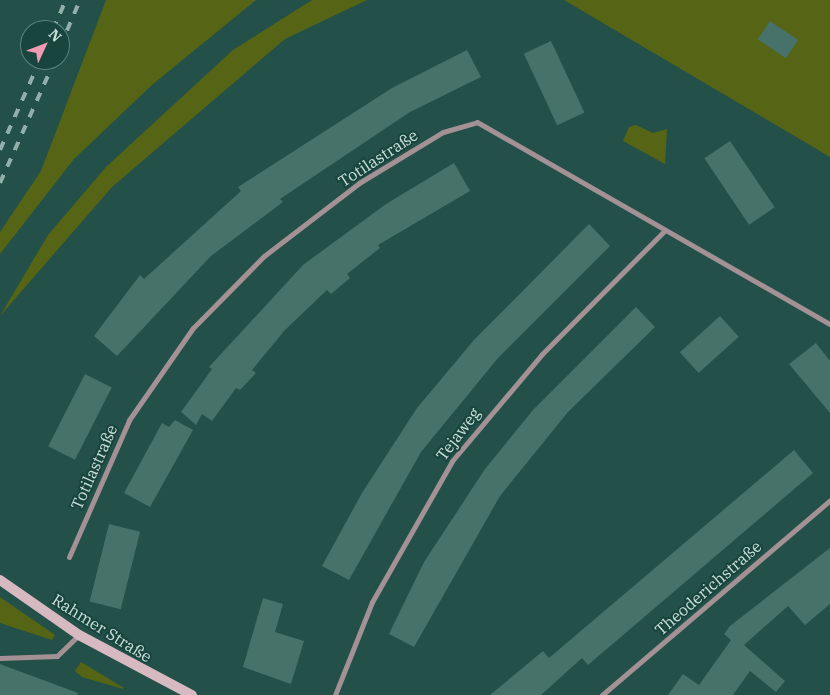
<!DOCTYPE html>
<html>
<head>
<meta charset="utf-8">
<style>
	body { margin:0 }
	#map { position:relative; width:830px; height:695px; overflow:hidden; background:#235048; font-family:"IBM Plex Serif",serif }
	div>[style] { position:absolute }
	.green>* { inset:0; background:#556515 }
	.building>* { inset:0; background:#467269; transform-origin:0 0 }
	.street>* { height:5px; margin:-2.5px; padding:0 2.5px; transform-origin:2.5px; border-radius:2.5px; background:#a39196 }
	.secondary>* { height:10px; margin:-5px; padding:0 5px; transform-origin:5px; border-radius:5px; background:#d7bac1 }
	.rail>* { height:4px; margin-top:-2px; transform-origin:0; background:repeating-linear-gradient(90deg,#91b0a9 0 9px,transparent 0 18px) }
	span { translate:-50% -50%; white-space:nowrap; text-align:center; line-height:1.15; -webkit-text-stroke:4px #18453d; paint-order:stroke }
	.street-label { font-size:16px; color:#c9e0da }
	.north { position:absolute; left:20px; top:20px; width:50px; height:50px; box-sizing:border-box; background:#18453d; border:1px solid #5f837c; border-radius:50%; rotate:47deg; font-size:14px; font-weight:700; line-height:20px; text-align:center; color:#c9e0da }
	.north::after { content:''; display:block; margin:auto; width:18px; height:22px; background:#f19ab4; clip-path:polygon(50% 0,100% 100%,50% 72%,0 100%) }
</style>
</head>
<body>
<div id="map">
	<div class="green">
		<i style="clip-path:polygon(106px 0,256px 0,153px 84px,74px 159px,0 254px,0 232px,41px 171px)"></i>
		<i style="clip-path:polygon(312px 0,367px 0,285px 39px,112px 187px,0 316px,48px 235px,106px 167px,233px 50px)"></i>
		<i style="clip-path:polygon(564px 0,830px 0,830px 157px)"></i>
		<i style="clip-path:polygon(636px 125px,653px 133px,667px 129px,665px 164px,623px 141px,629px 127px)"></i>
		<i style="clip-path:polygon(0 597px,55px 635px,52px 640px,0 623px)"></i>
		<i style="clip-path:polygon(81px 662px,124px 688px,123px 689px,82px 677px,75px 671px)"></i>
	</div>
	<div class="building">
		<i style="left:770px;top:21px;width:34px;height:22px;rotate:34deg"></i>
		<i style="left:551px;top:41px;width:79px;height:30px;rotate:65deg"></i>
		<i style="clip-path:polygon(467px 50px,481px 77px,410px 112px,280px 199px,283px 202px,211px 256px,117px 356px,94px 336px,140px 275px,144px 279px,241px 191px,238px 187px,392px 88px)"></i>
		<i style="left:730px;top:141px;width:80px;height:31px;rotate:56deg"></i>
		<i style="clip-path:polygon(454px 163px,470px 191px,378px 245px,380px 248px,347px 274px,350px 278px,331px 294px,327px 290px,285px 330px,252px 370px,256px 373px,240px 390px,236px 388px,212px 421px,202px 414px,196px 425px,181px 412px,212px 369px,209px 367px,303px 265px,386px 204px)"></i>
		<i style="clip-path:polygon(589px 224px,610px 246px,498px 358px,421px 452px,349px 580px,322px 566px,362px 493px,417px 408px,474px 340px)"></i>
		<i style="clip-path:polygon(636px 307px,655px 327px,568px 412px,500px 496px,414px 647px,389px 634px,424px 562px,485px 469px,533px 410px)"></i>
		<i style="left:720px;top:316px;width:28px;height:54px;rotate:48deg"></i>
		<i style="clip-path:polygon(816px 343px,830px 361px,830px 413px,789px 364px)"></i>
		<i style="left:85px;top:374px;width:30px;height:81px;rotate:27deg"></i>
		<i style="clip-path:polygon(175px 420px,193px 430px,150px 507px,124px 493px,162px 423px,169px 427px)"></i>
		<i style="clip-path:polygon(794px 450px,813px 473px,588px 665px,582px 658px,541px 695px,490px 695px,543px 651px,549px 658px)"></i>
		<i style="left:109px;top:524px;width:32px;height:80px;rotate:14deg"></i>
		<i style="clip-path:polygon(830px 548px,830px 604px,805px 625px,788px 606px,744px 645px,785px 681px,776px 692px,750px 671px,733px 695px,668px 695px,683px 674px,699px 685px,731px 640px,724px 634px,730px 626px)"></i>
		<i style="clip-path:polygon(263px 598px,283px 604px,275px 632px,304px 641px,291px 684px,243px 667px)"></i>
		<i style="clip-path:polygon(0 664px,78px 693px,77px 695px,0 695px)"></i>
	</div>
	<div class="street">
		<i style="left:69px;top:557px;width:150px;rotate:-66.3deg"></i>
		<i style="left:129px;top:420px;width:112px;rotate:-55.2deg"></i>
		<i style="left:193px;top:328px;width:101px;rotate:-45.4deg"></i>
		<i style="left:264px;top:256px;width:120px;rotate:-37.5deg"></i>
		<i style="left:359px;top:183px;width:98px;rotate:-31.3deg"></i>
		<i style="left:443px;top:132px;width:35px;rotate:-16deg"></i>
		<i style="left:477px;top:122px;width:407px;rotate:29.8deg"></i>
		<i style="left:0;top:658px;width:57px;rotate:-2deg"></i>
		<i style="left:57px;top:656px;width:30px;rotate:-44deg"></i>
		<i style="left:335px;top:695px;width:100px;rotate:-68.3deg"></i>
		<i style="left:372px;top:602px;width:162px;rotate:-60.4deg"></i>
		<i style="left:452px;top:461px;width:140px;rotate:-49.9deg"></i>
		<i style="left:542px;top:354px;width:172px;rotate:-45.2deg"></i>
		<i style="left:602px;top:695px;width:300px;rotate:-40.5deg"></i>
	</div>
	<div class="secondary">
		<i style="left:0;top:580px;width:96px;rotate:34.8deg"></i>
		<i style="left:79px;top:635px;width:128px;rotate:28deg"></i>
	</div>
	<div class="rail">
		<i style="left:53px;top:30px;width:33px;rotate:-67deg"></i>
		<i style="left:60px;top:47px;width:51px;rotate:-66.9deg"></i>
		<i style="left:0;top:150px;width:98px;rotate:-66deg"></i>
		<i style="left:0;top:183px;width:135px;rotate:-65.9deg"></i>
	</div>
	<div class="street-label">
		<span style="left:378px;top:158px;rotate:-33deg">Totilastraße</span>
		<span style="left:458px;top:434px;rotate:-53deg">Tejaweg</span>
		<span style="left:94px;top:467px;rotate:-66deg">Totilastraße</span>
		<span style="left:708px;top:588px;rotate:-41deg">Theoderichstraße</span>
		<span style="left:102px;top:628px;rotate:32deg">Rahmer Straße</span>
	</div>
	<div class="north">N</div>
</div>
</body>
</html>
